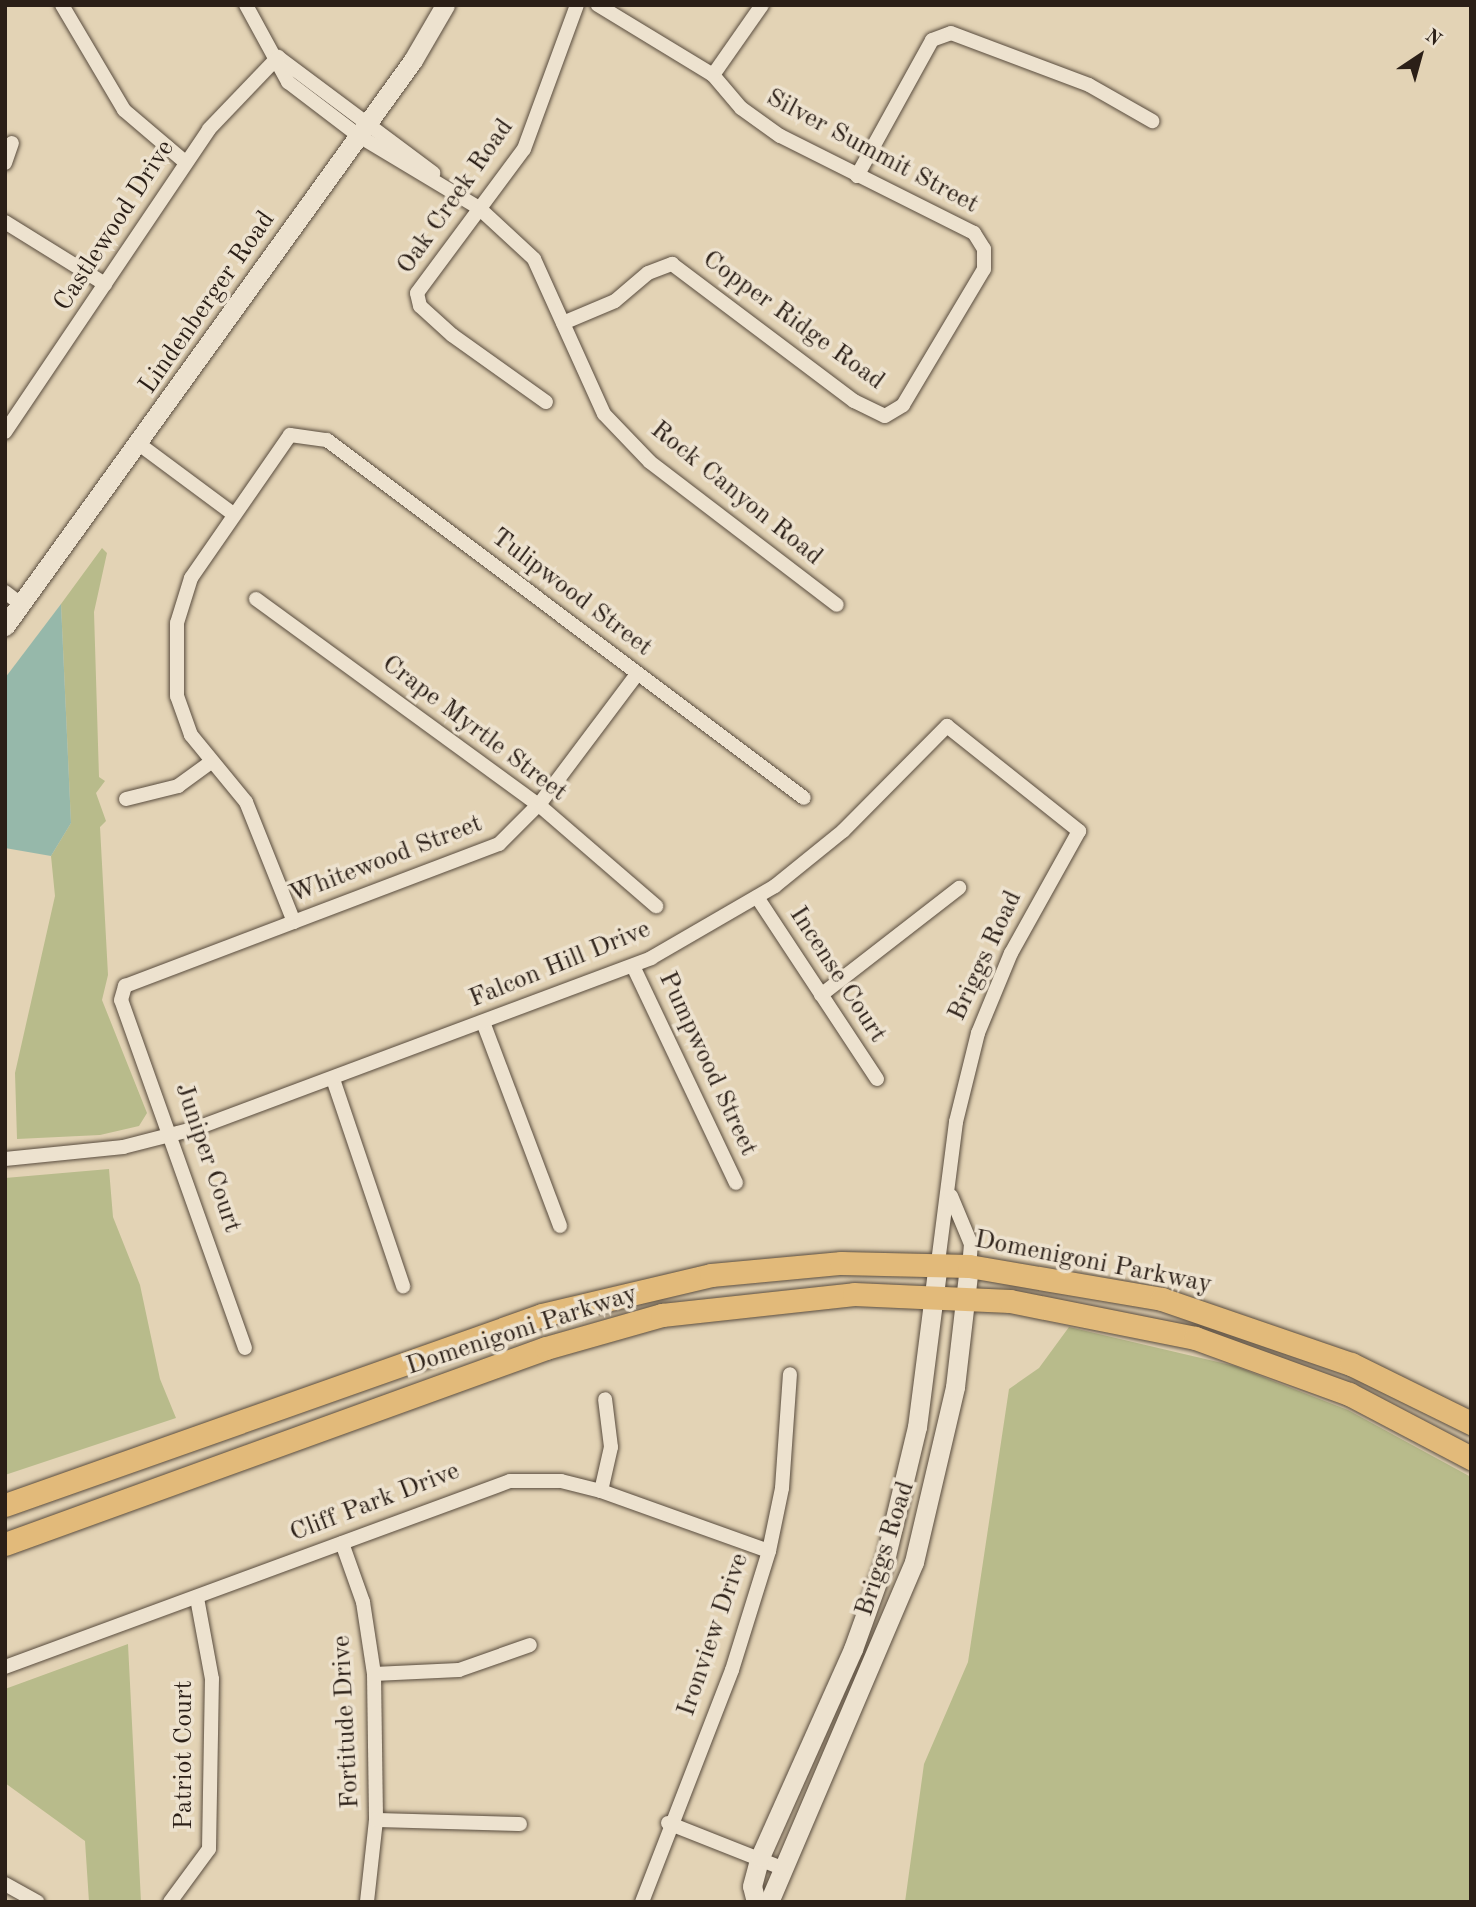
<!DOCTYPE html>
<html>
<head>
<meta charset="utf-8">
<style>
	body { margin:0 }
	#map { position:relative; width:1476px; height:1907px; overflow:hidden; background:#e3d3b5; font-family:"Old Standard TT",serif }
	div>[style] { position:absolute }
	.green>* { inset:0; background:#b8bb8b }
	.water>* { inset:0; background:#96b8aa }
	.roads { filter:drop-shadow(0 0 2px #594c3e) drop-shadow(0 0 2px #594c3e) }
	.street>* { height:14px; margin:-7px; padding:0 7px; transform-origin:7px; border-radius:7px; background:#ede2cf }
	.secondary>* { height:19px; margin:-9.5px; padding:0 9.5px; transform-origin:9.5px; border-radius:9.5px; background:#ede2cf }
	.primary>* { height:23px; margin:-11.5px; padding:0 11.5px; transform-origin:11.5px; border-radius:11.5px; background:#e2ba7a }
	span { translate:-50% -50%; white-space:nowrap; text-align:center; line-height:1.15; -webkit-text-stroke:7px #ede2cf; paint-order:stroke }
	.street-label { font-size:26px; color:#2b1f17 }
	.frame { position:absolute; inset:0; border:7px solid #2b1f17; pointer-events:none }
	.north { position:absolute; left:1385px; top:21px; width:70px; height:70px; -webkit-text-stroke:5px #ede2cf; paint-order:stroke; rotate:36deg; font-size:19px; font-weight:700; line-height:28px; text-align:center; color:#2b1f17 }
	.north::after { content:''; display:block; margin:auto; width:24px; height:32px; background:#2b1f17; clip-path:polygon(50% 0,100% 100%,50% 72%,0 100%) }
</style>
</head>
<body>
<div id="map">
	<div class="green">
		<i style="clip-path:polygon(102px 548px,107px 553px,94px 612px,99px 777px,105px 781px,96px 793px,106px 821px,100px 827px,108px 975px,102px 1000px,147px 1113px,139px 1126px,100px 1135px,17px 1139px,15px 1073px,55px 896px,51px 856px,71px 823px,61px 604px)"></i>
		<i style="clip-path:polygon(109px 1169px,113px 1217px,140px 1285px,160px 1379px,176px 1418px,5px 1475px,5px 1178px)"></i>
		<i style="clip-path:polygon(1069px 1327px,1235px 1366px,1348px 1410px,1471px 1477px,1471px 1902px,905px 1902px,924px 1764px,968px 1662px,1009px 1389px,1039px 1368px)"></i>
		<i style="clip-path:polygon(128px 1644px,141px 1902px,89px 1902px,85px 1841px,5px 1783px,5px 1689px)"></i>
	</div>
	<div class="water">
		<i style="clip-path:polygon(61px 604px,71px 823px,51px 856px,5px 848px,5px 678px)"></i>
	</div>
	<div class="roads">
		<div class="street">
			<i style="left:62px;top:5px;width:122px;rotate:59.4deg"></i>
			<i style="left:124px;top:110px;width:80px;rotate:40.4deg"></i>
			<i style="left:246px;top:5px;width:88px;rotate:61.4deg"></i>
			<i style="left:288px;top:82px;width:89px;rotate:37.3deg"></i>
			<i style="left:359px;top:136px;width:140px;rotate:31deg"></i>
			<i style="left:479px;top:208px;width:75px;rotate:42.8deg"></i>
			<i style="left:534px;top:259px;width:170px;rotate:65.7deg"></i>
			<i style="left:604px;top:414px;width:66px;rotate:46.2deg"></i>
			<i style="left:650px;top:462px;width:235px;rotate:37.4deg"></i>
			<i style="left:278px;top:57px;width:194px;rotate:36.8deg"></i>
			<i style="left:713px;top:75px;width:85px;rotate:-55deg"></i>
			<i style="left:5px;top:163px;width:21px;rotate:-71deg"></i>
			<i style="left:857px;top:176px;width:155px;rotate:-61.1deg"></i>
			<i style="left:932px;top:40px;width:20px;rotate:-20deg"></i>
			<i style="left:951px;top:33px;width:147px;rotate:20.6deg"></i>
			<i style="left:1089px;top:85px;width:73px;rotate:29.7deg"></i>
			<i style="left:5px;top:222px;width:118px;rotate:31.8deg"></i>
			<i style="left:563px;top:323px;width:56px;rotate:-22.9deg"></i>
			<i style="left:615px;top:301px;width:43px;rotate:-40.3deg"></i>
			<i style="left:648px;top:273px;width:26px;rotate:-21deg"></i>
			<i style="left:672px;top:264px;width:228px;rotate:37deg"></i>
			<i style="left:854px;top:401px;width:34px;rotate:26deg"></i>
			<i style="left:885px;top:416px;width:21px;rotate:-31deg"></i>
			<i style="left:903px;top:405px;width:158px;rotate:-59.2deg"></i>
			<i style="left:984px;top:269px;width:20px;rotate:-90deg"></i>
			<i style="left:984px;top:249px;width:19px;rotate:-122deg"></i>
			<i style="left:974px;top:233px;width:217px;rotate:-153.4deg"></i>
			<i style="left:780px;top:136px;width:48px;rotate:-144.3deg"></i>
			<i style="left:741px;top:108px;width:43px;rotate:-130.3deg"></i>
			<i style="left:713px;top:75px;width:135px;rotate:-148.7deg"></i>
			<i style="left:546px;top:402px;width:115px;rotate:-144.5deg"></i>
			<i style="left:452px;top:335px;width:43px;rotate:-137.8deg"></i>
			<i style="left:420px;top:306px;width:13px;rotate:-103deg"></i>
			<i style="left:417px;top:293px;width:179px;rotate:-53.4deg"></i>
			<i style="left:524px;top:149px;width:153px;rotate:-69.8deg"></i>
			<i style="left:5px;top:432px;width:365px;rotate:-56deg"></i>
			<i style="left:209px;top:129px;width:100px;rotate:-46.2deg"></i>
			<i style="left:139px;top:444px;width:116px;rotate:36.6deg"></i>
			<i style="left:5px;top:592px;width:20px;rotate:37deg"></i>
			<i style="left:256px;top:599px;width:350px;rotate:36.1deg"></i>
			<i style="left:539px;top:805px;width:155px;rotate:40.8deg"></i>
			<i style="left:126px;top:799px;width:54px;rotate:-14deg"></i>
			<i style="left:178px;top:786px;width:41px;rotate:-36deg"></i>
			<i style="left:757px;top:897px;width:218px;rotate:56.6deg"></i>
			<i style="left:294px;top:922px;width:129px;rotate:-111.8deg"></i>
			<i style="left:246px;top:802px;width:87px;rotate:-129.4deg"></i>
			<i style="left:191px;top:735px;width:41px;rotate:-109.7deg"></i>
			<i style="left:177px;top:696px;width:73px;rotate:-90deg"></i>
			<i style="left:177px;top:623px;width:47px;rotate:-72.7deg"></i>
			<i style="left:191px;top:578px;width:174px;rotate:-55.3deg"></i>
			<i style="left:290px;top:435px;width:37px;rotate:8deg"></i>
			<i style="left:327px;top:440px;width:596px;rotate:36.89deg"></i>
			<i style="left:633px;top:966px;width:240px;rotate:64.6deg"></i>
			<i style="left:821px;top:995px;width:175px;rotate:-37.8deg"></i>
			<i style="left:483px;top:1022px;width:218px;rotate:69.3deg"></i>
			<i style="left:333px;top:1079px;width:219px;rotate:71.3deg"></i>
			<i style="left:5px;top:1159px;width:119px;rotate:-5.8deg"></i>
			<i style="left:123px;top:1147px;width:76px;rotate:-14.4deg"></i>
			<i style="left:197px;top:1128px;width:485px;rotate:-20.5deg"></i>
			<i style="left:651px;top:958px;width:143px;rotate:-30.1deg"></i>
			<i style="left:775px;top:886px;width:87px;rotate:-39deg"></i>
			<i style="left:843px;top:831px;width:148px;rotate:-45.3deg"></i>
			<i style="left:947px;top:726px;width:169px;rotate:38.5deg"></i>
			<i style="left:1079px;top:831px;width:140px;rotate:119.1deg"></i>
			<i style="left:1011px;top:953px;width:87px;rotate:112.4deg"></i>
			<i style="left:978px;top:1033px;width:92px;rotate:103.9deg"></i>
			<i style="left:956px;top:1122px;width:142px;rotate:97.3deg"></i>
			<i style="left:951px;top:1196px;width:52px;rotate:67.4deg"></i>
			<i style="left:971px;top:1244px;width:22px;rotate:95deg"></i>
			<i style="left:245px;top:1348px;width:369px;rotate:-109.6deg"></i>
			<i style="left:121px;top:1000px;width:15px;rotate:-74deg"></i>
			<i style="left:125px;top:986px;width:400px;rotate:-20.8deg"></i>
			<i style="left:499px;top:844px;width:59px;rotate:-45deg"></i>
			<i style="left:541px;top:802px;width:160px;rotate:-53.1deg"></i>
			<i style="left:601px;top:1491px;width:45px;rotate:-77.2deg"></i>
			<i style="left:611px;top:1447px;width:48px;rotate:-97.1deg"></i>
			<i style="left:342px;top:1543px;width:63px;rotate:70.4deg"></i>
			<i style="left:363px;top:1602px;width:73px;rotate:81.3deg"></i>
			<i style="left:374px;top:1674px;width:146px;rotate:89.2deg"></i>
			<i style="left:376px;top:1820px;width:82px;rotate:96.3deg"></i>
			<i style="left:5px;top:1667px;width:538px;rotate:-20.22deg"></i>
			<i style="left:510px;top:1481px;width:51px"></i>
			<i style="left:561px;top:1481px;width:41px;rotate:14deg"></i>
			<i style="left:601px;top:1491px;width:178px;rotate:19.7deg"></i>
			<i style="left:374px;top:1674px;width:85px;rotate:-2.7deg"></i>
			<i style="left:459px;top:1670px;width:75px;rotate:-19.4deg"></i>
			<i style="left:376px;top:1820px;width:144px;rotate:1.6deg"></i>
			<i style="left:668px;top:1823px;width:125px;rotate:21.6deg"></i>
			<i style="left:5px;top:1884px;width:37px;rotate:29deg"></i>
			<i style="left:170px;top:1902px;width:66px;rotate:-53.7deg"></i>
			<i style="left:209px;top:1849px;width:170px;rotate:-89deg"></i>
			<i style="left:212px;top:1679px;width:82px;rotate:-100.5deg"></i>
			<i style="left:642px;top:1902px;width:249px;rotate:-68.8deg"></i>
			<i style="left:732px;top:1670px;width:125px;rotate:-72.7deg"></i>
			<i style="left:769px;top:1551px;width:64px;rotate:-78.3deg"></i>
			<i style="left:782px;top:1488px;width:114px;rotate:-86deg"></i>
		</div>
		<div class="secondary">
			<i style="left:5px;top:626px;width:698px;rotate:-54.21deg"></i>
			<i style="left:413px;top:60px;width:64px;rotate:-59.8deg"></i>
			<i style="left:756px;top:1902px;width:16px;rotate:-104deg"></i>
			<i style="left:752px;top:1886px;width:30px;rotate:-75deg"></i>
			<i style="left:760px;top:1857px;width:228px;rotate:-65.9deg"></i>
			<i style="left:853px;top:1649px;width:95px;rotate:-70.2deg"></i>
			<i style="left:885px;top:1560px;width:137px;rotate:-76.5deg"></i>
			<i style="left:917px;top:1427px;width:165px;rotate:-82.7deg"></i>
			<i style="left:769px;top:1902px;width:370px;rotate:-66.9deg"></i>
			<i style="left:914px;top:1562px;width:180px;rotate:-76.8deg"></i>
			<i style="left:955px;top:1387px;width:122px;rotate:-83.4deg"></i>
		</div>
		<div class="primary">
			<i style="left:5px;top:1505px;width:570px;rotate:-19.48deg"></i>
			<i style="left:542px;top:1315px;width:174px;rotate:-13.3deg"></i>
			<i style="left:711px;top:1275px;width:131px;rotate:-5.3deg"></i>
			<i style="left:841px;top:1263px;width:128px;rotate:1.3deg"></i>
			<i style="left:969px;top:1266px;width:196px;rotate:9.7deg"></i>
			<i style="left:1162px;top:1299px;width:200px;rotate:19deg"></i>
			<i style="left:1351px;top:1364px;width:134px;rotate:26.2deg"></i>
			<i style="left:5px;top:1544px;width:575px;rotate:-19.92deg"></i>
			<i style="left:546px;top:1348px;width:121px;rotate:-15.9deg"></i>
			<i style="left:662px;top:1315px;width:193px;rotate:-6.2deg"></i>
			<i style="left:854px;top:1294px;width:156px;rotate:2.6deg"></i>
			<i style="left:1010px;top:1301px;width:189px;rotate:11.3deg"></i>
			<i style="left:1195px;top:1338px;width:164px;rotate:20deg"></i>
			<i style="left:1349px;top:1394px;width:138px;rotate:27.7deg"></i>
		</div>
	</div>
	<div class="street-label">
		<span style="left:872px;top:152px;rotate:28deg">Silver Summit Street</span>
		<span style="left:456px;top:197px;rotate:-55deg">Oak Creek Road</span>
		<span style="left:115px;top:226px;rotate:-57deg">Castlewood Drive</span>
		<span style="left:208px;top:303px;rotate:-55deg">Lindenberger Road</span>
		<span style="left:793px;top:321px;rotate:36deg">Copper Ridge Road</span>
		<span style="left:736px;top:494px;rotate:39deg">Rock Canyon Road</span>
		<span style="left:571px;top:593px;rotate:37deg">Tulipwood Street</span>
		<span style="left:474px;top:729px;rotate:37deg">Crape Myrtle Street</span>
		<span style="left:386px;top:860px;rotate:-21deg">Whitewood Street</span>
		<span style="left:986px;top:956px;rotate:-65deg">Briggs Road</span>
		<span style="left:560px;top:965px;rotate:-22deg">Falcon Hill Drive</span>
		<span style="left:837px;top:975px;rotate:57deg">Incense Court</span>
		<span style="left:707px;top:1064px;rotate:65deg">Pumpwood Street</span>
		<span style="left:207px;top:1158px;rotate:71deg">Juniper Court</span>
		<span style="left:1093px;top:1263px;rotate:11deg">Domenigoni Parkway</span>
		<span style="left:522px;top:1331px;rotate:-18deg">Domenigoni Parkway</span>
		<span style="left:375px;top:1503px;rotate:-21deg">Cliff Park Drive</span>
		<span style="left:886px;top:1549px;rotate:-72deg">Briggs Road</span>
		<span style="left:714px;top:1635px;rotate:-71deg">Ironview Drive</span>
		<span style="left:347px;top:1722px;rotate:-93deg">Fortitude Drive</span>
		<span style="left:185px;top:1755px;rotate:-90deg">Patriot Court</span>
	</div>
	<div class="frame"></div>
	<div class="north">N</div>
</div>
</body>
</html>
